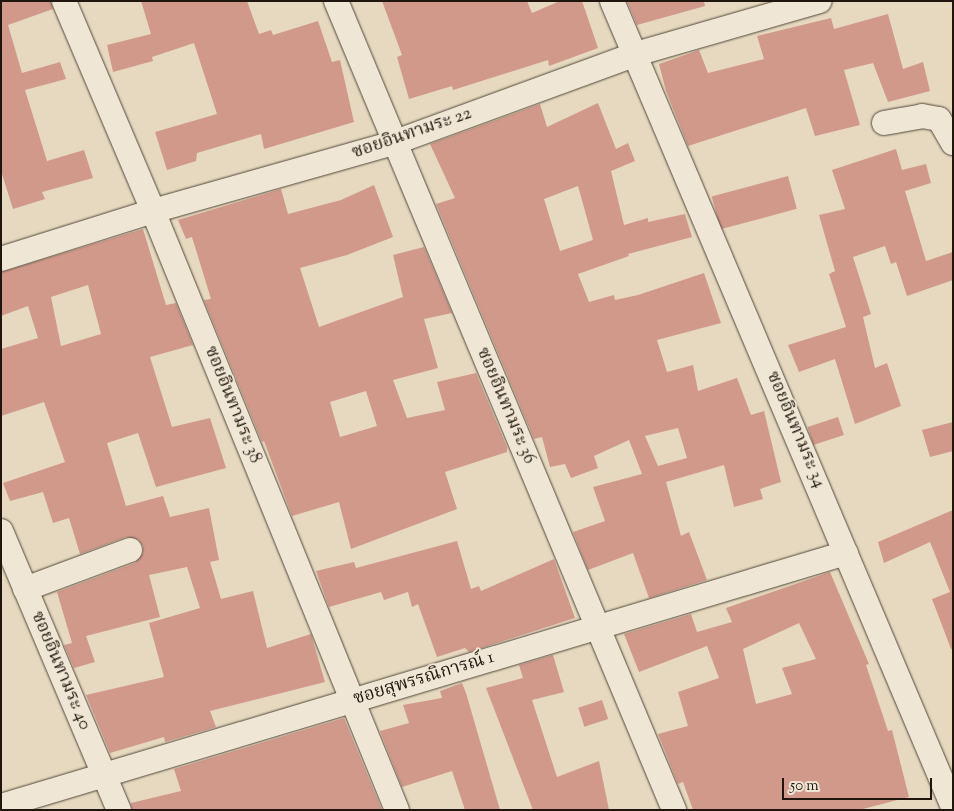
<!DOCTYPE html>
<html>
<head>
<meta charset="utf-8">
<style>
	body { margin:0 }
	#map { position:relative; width:954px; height:811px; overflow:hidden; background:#e6d9bf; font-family:"Sorts Mill Goudy","Noto Serif Thai",serif }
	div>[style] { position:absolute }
	.building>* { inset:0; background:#d1998a; transform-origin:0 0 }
	.roads { filter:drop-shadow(0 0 1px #52473a) drop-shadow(0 0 1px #52473a) }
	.minor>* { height:24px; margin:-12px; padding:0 12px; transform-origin:12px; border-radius:12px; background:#efe6d5 }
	span { translate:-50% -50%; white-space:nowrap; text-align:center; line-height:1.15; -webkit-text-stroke:4px #efe6d5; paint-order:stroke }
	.street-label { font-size:18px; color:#21160d }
	.frame { position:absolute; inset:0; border:2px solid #21160d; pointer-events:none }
	.scale { position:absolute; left:782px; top:778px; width:150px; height:22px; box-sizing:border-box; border:2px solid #21160d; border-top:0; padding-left:6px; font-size:15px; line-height:18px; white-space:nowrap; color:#21160d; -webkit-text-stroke:4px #efe6d5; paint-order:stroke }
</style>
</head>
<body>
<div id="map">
	<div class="building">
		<i style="clip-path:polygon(1px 1px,51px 1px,53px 9px,8px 25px,22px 73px,60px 62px,66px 79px,25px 90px,47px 161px,84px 150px,93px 178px,42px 192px,45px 199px,13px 209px,1px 171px)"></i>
		<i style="clip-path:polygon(141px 1px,247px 1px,259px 34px,271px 30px,273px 35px,318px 21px,332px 62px,340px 60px,354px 122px,264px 149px,261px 134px,197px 153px,196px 161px,167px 170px,155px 132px,217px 114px,194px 43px,152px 57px,153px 61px,113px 72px,107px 45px,151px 34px)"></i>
		<i style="clip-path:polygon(382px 1px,527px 1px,532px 13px,560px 1px,582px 1px,598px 48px,549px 66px,548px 60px,453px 90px,452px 86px,409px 99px,397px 57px,402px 55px)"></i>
		<i style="clip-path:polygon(627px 1px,704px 1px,705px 6px,637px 25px)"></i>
		<i style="clip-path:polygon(888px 14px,903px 69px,923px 62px,930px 91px,888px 102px,873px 63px,844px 70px,860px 125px,815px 136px,806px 108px,688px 146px,666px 91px,659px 64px,699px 50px,708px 73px,764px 59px,757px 36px,831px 18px,834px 29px)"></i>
		<i style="clip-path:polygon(evenodd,598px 103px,616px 149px,628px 143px,635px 161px,611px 171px,624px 225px,648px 218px,648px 222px,685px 214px,692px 237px,628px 254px,629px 256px,578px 274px,589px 302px,614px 295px,615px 300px,638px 295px,704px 273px,721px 323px,657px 340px,667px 372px,693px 365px,698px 391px,737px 378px,751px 415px,764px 411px,781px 482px,760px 489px,763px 499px,734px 507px,724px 465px,666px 482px,681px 536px,689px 532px,707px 580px,649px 598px,633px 553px,588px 570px,573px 532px,605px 521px,593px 487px,642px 474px,629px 440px,594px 456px,598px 468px,571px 478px,565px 464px,550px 467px,542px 437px,534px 439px,436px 204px,455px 198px,430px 144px,540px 104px,547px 127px,598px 103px,578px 186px,593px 240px,560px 251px,544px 199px,578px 186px,598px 103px,678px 428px,687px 458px,658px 466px,645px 436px,678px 428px)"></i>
		<i style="clip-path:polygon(896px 149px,902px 170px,926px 164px,931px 183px,905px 191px,926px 261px,953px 252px,953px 280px,907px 296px,896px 262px,891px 264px,885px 246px,853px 257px,871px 314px,863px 317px,875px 368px,887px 363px,901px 406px,855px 424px,835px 359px,799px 372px,788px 345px,846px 327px,829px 274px,835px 271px,819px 215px,845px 209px,832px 170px)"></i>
		<i style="left:788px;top:176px;width:34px;height:79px;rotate:75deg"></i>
		<i style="clip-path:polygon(evenodd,374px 185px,393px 237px,347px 255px,300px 268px,319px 327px,403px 297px,393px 255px,424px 247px,452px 313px,424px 319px,438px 368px,393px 380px,407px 418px,445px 410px,437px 382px,476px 373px,507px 447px,507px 452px,445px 472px,457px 509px,351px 549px,339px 502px,292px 516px,264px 441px,262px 442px,204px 300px,211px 299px,192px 237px,186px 239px,178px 220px,281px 189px,288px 214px,341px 200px,374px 185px,366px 391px,377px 426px,340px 437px,330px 402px,366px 391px)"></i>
		<i style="clip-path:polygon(evenodd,143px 229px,166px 305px,176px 303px,193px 345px,150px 357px,172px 427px,210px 418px,226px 468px,156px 487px,138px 433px,107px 443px,126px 506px,163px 496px,170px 517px,209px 508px,219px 560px,210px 562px,221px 599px,253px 591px,267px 648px,311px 634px,325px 682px,210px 711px,216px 727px,165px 742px,164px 737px,110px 753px,86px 695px,164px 677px,149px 623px,200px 608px,187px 567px,149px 575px,160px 617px,86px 636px,95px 662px,74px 668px,64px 645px,72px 643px,57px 592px,135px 563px,143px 553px,143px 546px,138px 539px,126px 537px,80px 554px,69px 518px,53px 523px,43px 492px,10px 501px,3px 483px,65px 462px,44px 402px,1px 416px,1px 349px,38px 338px,28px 306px,1px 316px,1px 272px,143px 229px,88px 285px,101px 334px,61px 346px,51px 297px,88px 285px)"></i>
		<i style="left:838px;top:417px;width:19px;height:32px;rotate:72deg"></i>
		<i style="clip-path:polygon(953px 422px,953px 451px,930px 457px,922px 430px)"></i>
		<i style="clip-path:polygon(953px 510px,953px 649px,951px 649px,932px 599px,950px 592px,930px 542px,884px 563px,878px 542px)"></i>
		<i style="clip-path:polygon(457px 541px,471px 589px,479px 586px,481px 591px,554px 559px,575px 618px,469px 652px,465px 648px,437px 657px,418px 604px,412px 607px,408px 592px,384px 600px,381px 592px,329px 607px,316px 571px,354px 562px,356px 568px)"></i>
		<i style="clip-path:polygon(evenodd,830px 572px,869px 664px,866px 665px,888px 731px,892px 730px,909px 797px,859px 810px,693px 810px,683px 782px,678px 784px,658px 734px,688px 726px,678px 692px,719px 678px,707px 646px,639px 672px,624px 634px,691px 614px,697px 632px,732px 622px,726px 608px,830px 572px,799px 623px,816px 659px,782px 668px,792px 694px,756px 704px,743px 649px,799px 623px)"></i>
		<i style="clip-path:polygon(553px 655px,564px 692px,532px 700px,557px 777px,599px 761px,609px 810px,533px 810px,486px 688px,523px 678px,519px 665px)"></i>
		<i style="clip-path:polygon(462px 683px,466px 693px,500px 810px,465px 810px,452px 771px,402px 787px,380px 731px,409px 723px,403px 705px,442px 698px,440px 691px)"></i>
		<i style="left:602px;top:700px;width:20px;height:25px;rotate:72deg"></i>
		<i style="clip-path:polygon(344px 718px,382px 810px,132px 810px,131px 803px,181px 791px,174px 769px)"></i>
	</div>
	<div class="roads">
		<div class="minor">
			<i style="left:64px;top:1px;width:228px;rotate:67deg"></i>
			<i style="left:153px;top:211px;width:647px;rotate:67.84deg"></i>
			<i style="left:336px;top:1px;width:877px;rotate:67.32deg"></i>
			<i style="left:612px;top:1px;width:875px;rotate:67.07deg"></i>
			<i style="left:884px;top:123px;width:39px;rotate:-10deg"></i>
			<i style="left:922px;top:116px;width:17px;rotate:10deg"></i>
			<i style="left:939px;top:119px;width:28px;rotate:60deg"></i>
			<i style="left:1px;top:259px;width:159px;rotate:-17.5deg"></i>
			<i style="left:153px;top:211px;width:249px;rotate:-15.8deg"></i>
			<i style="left:393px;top:143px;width:259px;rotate:-20.1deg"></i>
			<i style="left:636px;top:54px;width:191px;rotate:-16.1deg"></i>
			<i style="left:1px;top:531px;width:303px;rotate:67.1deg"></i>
			<i style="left:25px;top:589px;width:112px;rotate:-20.4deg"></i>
			<i style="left:1px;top:806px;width:882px;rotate:-16.67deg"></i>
		</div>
	</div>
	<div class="street-label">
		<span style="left:412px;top:134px;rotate:-19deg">ซอยอินทามระ 22</span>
		<span style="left:232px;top:405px;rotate:68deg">ซอยอินทามระ 38</span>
		<span style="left:505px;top:406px;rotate:67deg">ซอยอินทามระ 36</span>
		<span style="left:795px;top:430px;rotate:67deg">ซอยอินทามระ 34</span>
		<span style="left:60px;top:671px;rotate:67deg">ซอยอินทามระ 40</span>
		<span style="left:424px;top:679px;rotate:-17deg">ซอยสุพรรณิการณ์ 1</span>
	</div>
	<div class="frame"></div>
	<div class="scale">50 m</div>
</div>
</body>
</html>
